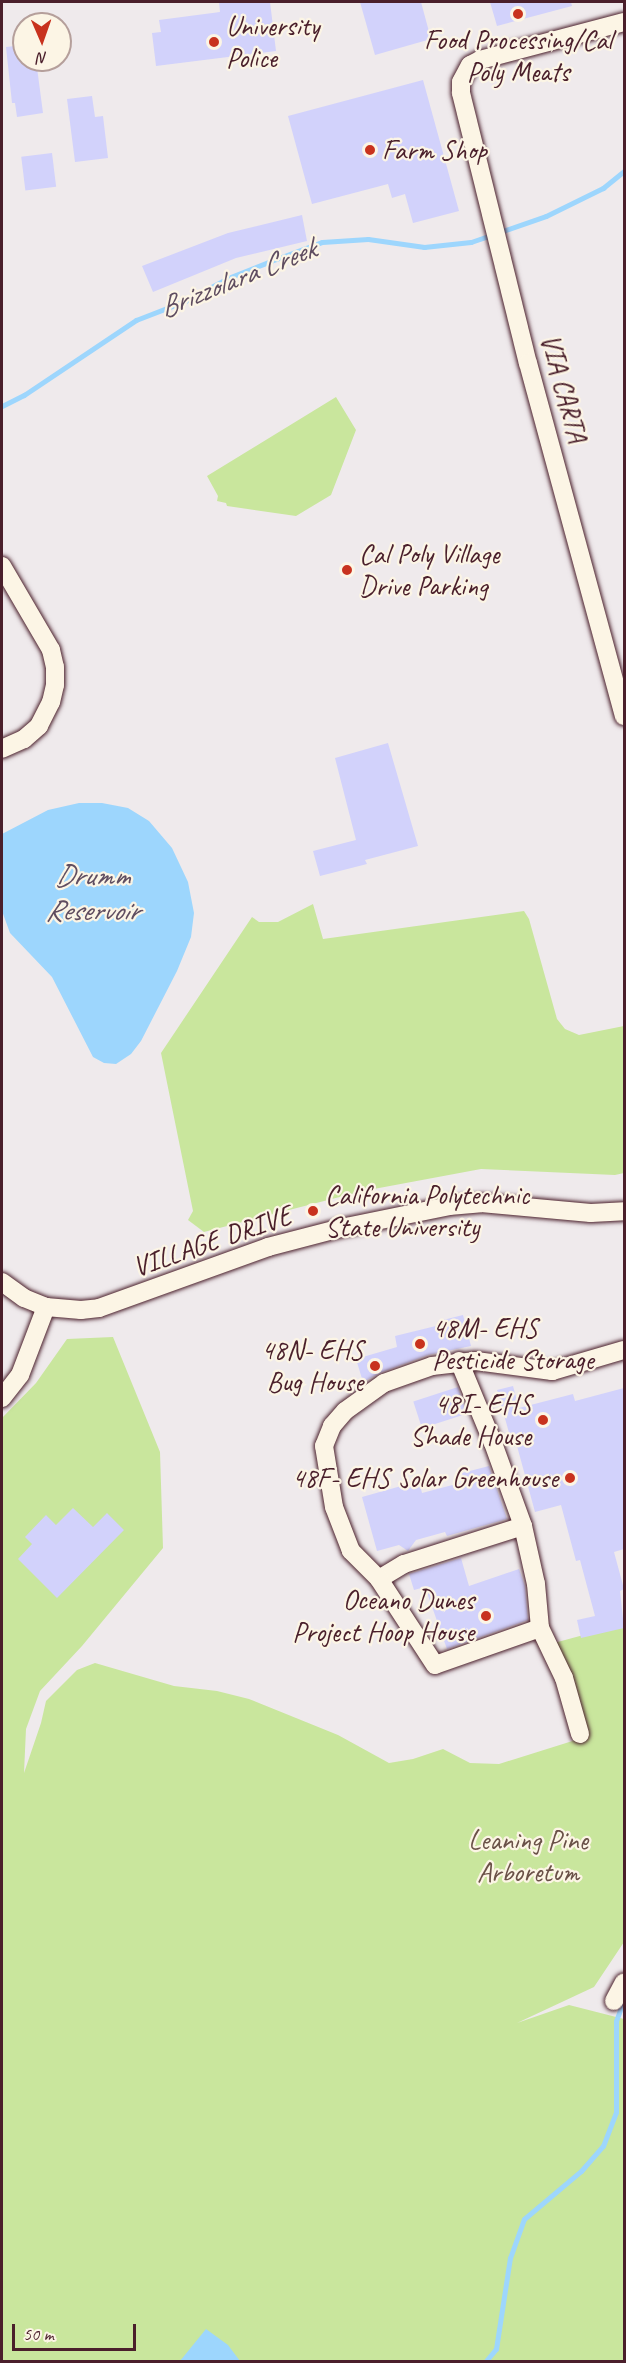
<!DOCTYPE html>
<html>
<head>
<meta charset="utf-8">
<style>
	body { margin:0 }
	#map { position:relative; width:626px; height:2363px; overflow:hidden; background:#fcf5e5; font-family:Caveat,sans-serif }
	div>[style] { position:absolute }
	.built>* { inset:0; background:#efeaec }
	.green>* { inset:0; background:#c9e69d }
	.water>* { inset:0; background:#9dd6fd }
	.stream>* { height:5px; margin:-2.5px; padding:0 2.5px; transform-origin:2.5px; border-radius:2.5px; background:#9dd6fd }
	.building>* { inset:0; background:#d2d2fb; transform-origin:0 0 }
	.roads { filter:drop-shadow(0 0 2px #4a1f2b) drop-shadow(0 0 2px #4a1f2b) }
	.street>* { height:18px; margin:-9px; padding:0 9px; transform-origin:9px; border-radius:9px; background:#fcf5e5 }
	.dots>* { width:16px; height:16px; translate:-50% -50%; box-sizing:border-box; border:3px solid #fcf5e5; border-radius:50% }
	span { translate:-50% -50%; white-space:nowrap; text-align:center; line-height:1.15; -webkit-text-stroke:4.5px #fcf5e5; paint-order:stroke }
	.poi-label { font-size:28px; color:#4a1f2b }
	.left { translate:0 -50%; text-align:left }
	.right { translate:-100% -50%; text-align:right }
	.street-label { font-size:28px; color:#4a1f2b }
	.park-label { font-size:28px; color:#6a5148 }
	.water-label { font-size:30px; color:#5f4d60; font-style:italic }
	.frame { position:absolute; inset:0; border:3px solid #4a1f2b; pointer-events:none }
	.north { position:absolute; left:12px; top:12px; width:60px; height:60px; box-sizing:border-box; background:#fcf5e5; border:2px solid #b59f9b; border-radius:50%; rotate:178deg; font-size:16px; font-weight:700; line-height:24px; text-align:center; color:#4a1f2b }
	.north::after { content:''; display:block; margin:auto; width:21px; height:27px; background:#c8321e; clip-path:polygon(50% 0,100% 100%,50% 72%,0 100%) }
	.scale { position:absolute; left:12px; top:2324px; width:124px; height:27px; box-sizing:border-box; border:3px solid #4a1f2b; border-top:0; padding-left:8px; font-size:18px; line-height:21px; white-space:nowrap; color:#4a1f2b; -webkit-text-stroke:4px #fcf5e5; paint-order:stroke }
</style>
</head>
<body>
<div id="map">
	<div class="built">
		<i style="clip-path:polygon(evenodd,2px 2px,624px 2px,624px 2361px,2px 2361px,2px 2px,24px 24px,60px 24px,60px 60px,24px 60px,24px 24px)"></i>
	</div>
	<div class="green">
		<i style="clip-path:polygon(336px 397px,356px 430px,331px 495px,296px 516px,227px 506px,226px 503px,217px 501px,218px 496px,207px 476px)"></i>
		<i style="clip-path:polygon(313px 904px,323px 939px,524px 911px,529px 919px,557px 1019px,565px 1029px,579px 1035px,624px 1026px,624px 1173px,615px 1175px,481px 1169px,363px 1191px,204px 1232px,188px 1220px,193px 1211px,161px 1053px,252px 917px,259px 922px,278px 922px)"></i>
		<i style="clip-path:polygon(113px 1337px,160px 1452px,163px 1548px,82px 1646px,40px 1691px,26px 1729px,24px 1773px,41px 1723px,46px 1701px,77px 1670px,95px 1663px,174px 1686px,217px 1691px,249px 1699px,338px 1735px,389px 1763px,413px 1759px,443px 1749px,470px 1763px,499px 1764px,582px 1738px,554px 1643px,624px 1624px,624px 1942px,594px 1987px,517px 2023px,569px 2005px,624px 2019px,624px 2361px,2px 2362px,2px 1418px,36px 1383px,67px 1339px)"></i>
	</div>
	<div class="water">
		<i style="clip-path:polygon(79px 803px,102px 803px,128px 808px,149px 821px,172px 848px,188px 882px,194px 913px,191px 937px,177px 971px,141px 1041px,131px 1054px,116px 1064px,104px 1063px,93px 1057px,52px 977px,10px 933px,2px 911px,2px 834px,48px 810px)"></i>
		<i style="clip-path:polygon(206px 2329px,228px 2345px,240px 2361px,180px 2361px)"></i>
	</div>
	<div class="stream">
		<i style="left:2px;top:406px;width:25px;rotate:-27deg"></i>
		<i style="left:24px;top:395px;width:135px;rotate:-33.8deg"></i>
		<i style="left:136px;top:320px;width:53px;rotate:-21.2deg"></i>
		<i style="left:185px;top:301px;width:49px;rotate:-28.1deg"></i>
		<i style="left:228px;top:278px;width:46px;rotate:-21.6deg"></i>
		<i style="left:271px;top:261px;width:54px;rotate:-20.4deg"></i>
		<i style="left:322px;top:242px;width:46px;rotate:-3.7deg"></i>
		<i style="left:368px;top:239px;width:57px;rotate:8.1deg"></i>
		<i style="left:424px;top:247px;width:47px;rotate:-6.1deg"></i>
		<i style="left:471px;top:242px;width:79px;rotate:-19.1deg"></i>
		<i style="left:546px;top:216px;width:64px;rotate:-26.2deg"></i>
		<i style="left:603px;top:188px;width:27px;rotate:-39deg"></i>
		<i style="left:485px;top:2362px;width:17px;rotate:-50deg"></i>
		<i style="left:496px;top:2349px;width:92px;rotate:-81.3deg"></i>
		<i style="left:510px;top:2258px;width:41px;rotate:-70.3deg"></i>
		<i style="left:524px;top:2219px;width:75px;rotate:-40.1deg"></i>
		<i style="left:581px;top:2171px;width:33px;rotate:-49deg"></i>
		<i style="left:603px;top:2146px;width:36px;rotate:-69deg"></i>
		<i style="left:616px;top:2112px;width:91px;rotate:-90deg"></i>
		<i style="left:616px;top:2021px;width:23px;rotate:-70deg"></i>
	</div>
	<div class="building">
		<i style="clip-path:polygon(219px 2px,270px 2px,276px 51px,156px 66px,152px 33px,161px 32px,159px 20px,220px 12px)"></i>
		<i style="clip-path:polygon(360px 2px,421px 2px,431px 39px,375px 55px)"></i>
		<i style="clip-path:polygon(490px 2px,571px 2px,572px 6px,497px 26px)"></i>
		<i style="clip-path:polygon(24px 45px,24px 60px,36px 60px,43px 113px,17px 117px,15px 103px,12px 103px,6px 47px)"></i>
		<i style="clip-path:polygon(423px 80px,459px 211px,413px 223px,405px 194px,392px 198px,388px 184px,312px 204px,288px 116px)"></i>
		<i style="clip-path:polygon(92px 96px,95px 117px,103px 116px,108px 158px,75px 162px,67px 99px)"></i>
		<i style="left:52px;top:153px;width:34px;height:31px;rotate:83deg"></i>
		<i style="clip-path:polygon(302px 215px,307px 241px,236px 258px,153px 292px,142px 266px,228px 233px)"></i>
		<i style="clip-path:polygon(388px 743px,418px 846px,365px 860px,367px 864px,320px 876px,313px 851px,356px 840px,335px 758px)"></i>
		<i style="clip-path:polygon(463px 1315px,471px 1346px,428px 1355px,380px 1373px,363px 1382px,356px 1359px,397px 1347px,395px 1336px,444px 1324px,443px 1320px)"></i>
		<i style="clip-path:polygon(513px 1386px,519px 1408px,573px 1394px,575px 1401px,624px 1388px,624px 1549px,614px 1552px,624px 1589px,620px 1591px,624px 1628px,581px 1638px,577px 1620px,595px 1616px,580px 1560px,576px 1561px,561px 1505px,535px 1512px,517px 1446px,513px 1447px,497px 1390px)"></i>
		<i style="left:458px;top:1387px;width:28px;height:47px;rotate:72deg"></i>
		<i style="clip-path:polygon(489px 1466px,507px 1519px,447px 1536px,445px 1532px,416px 1540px,408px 1551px,399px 1545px,377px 1551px,362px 1497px,419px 1481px,422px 1493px,464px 1482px,462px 1473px)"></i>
		<i style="clip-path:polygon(73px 1508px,93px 1527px,107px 1513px,124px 1530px,57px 1598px,18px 1559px,32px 1544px,25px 1537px,46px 1515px,56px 1525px)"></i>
		<i style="clip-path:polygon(461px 1558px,469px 1586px,519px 1569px,525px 1586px,528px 1620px,447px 1649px,425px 1587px,414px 1590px,409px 1574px)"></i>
	</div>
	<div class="roads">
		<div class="street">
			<i style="left:624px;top:22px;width:149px;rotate:165.2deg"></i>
			<i style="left:480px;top:60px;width:11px;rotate:153deg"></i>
			<i style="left:470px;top:65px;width:19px;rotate:118deg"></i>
			<i style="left:461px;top:82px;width:11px;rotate:90deg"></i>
			<i style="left:461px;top:93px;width:278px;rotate:76.1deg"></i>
			<i style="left:528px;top:363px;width:366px;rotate:74.8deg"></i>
			<i style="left:2px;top:566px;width:97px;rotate:59.7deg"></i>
			<i style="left:51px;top:650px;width:17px;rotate:77deg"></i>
			<i style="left:55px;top:667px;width:18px;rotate:90deg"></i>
			<i style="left:55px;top:685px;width:17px;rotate:103deg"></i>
			<i style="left:51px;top:702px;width:27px;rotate:117deg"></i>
			<i style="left:39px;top:726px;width:20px;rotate:139deg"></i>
			<i style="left:24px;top:739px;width:24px;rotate:156deg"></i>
			<i style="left:2px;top:1282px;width:27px;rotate:36deg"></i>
			<i style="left:24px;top:1298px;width:24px;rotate:22deg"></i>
			<i style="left:46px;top:1307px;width:35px;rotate:5deg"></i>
			<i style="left:81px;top:1310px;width:18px;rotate:-6deg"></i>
			<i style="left:99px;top:1308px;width:180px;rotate:-19.8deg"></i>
			<i style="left:268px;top:1247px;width:75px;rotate:-14.6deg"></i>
			<i style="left:341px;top:1228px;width:110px;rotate:-11.5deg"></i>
			<i style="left:449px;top:1206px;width:32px;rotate:-5deg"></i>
			<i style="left:481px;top:1203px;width:110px;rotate:5.2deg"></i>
			<i style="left:591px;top:1213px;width:33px;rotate:-3deg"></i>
			<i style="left:459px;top:1361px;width:89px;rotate:67.5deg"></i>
			<i style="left:493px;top:1443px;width:88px;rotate:70.1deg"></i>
			<i style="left:523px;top:1526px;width:59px;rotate:77.4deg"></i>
			<i style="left:536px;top:1584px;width:44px;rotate:84.8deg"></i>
			<i style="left:2px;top:1398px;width:29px;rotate:-52deg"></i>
			<i style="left:20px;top:1375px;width:73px;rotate:-69.1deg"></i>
			<i style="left:379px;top:1579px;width:29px;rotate:-31deg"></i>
			<i style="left:404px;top:1564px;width:125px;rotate:-17.7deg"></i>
			<i style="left:580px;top:1734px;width:58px;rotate:-105.9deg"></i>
			<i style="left:564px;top:1678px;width:55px;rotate:-115.6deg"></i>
			<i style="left:540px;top:1628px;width:111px;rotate:160.6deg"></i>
			<i style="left:435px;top:1665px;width:103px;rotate:-123.1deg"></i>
			<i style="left:379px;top:1579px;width:40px;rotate:-135deg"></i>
			<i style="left:351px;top:1551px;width:47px;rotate:-111.1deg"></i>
			<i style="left:334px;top:1507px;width:62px;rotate:-99.3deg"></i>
			<i style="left:324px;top:1446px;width:22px;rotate:-68deg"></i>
			<i style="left:332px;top:1426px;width:20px;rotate:-49deg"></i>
			<i style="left:345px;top:1411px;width:48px;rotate:-35.7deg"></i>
			<i style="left:384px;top:1383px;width:51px;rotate:-19.5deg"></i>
			<i style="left:432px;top:1366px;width:44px;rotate:-6.5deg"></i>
			<i style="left:476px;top:1361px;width:77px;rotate:7.5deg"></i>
			<i style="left:552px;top:1371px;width:75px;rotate:-16.3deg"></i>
			<i style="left:614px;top:2001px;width:21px;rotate:-62deg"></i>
		</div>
	</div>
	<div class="dots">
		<i style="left:518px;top:14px;background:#c8321e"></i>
		<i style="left:214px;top:42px;background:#c8321e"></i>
		<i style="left:370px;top:150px;background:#c8321e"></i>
		<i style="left:347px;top:570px;background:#c8321e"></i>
		<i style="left:313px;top:1211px;background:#c8321e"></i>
		<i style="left:420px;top:1344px;background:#c8321e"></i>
		<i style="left:375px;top:1366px;background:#c8321e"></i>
		<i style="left:543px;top:1420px;background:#c8321e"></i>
		<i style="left:570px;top:1478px;background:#c8321e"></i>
		<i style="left:486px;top:1616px;background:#c8321e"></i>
	</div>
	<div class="poi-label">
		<span class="left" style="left:226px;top:42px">University<br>Police</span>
		<span style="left:518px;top:56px">Food Processing/Cal<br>Poly Meats</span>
		<span class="left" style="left:382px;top:150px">Farm Shop</span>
		<span class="left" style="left:359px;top:570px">Cal Poly Village<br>Drive Parking</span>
		<span class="left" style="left:325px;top:1211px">California Polytechnic<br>State University</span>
		<span class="left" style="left:432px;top:1344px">48M- EHS<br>Pesticide Storage</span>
		<span class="right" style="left:363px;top:1366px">48N- EHS<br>Bug House</span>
		<span class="right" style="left:531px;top:1420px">48I- EHS<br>Shade House</span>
		<span class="right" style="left:558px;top:1478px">48F- EHS Solar Greenhouse</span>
		<span class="right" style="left:474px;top:1616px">Oceano Dunes<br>Project Hoop House</span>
	</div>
	<div class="street-label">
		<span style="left:564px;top:388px;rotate:75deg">VIA CARTA</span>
		<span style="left:212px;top:1241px;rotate:-19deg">VILLAGE DRIVE</span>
	</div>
	<div class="park-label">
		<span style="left:528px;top:1856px">Leaning Pine<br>Arboretum</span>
	</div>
	<div class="water-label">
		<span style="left:237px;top:278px;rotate:-22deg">Brizzolara Creek</span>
		<span style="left:92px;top:892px">Drumm<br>Reservoir</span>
	</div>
	<div class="frame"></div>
	<div class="north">N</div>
	<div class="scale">50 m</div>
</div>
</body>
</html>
